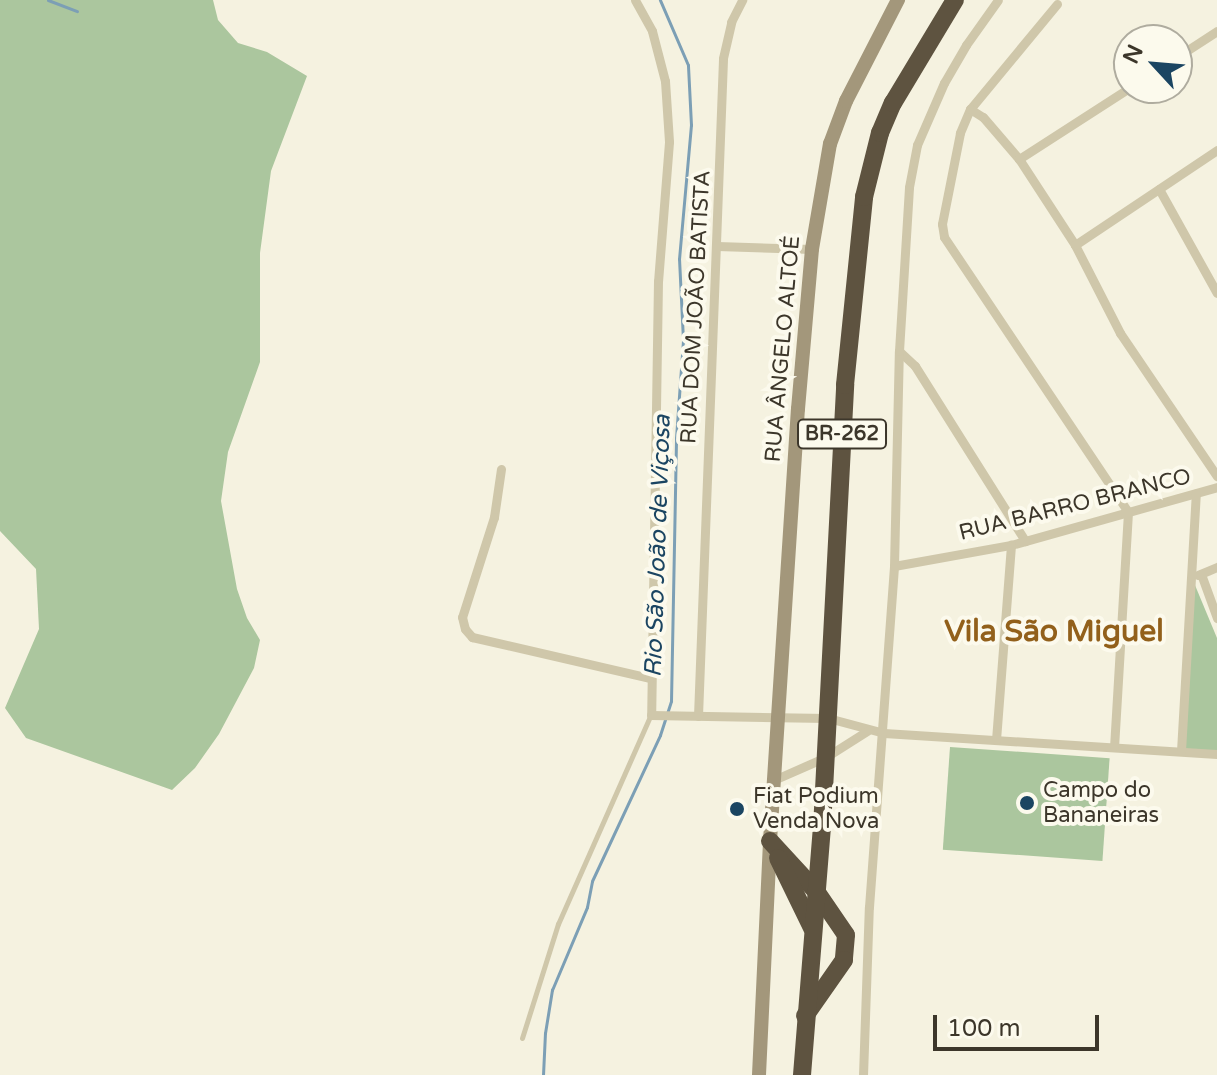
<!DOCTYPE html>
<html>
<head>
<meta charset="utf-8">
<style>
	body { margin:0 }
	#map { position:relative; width:1217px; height:1075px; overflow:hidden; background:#f5f2e0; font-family:"Varela Round",sans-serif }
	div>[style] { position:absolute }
	.green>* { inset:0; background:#abc69e; transform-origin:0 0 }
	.stream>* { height:3px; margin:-1.5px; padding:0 1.5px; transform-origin:1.5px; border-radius:1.5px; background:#7c9fb5 }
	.lane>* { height:5px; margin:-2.5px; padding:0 2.5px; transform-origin:2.5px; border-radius:2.5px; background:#cfc7aa }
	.street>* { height:9px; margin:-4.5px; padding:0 4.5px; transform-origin:4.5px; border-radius:4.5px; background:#cfc7aa }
	.secondary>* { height:14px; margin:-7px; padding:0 7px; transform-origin:7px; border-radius:7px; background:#a3977b }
	.highway>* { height:18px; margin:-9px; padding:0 9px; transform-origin:9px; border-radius:9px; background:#5e5340 }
	.dots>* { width:22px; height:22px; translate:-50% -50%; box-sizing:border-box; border:4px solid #fcfaed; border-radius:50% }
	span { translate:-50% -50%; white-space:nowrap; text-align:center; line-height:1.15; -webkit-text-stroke:8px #fcfaed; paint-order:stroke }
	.shield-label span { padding:2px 6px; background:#fcfaed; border:2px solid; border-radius:6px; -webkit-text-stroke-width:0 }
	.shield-label { font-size:20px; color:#3c362a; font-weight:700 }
	.street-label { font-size:22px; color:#3c362a }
	.poi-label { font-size:22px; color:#3c362a }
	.left { translate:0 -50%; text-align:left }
	.water-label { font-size:24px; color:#1b4562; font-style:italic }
	.district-label { font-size:30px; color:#92601b; font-weight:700 }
	.north { position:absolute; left:1113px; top:24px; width:80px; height:80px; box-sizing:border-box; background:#fcfaed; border:2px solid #afac9f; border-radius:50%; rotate:296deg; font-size:22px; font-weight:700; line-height:32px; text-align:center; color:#3c362a }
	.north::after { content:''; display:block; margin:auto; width:28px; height:36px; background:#1b4562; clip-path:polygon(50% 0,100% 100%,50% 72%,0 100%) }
	.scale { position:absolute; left:933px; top:1015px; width:166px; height:36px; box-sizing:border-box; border:4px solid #3c362a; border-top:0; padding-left:10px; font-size:24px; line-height:28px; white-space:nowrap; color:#3c362a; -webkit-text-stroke:6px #fcfaed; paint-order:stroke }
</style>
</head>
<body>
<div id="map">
	<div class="green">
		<i style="clip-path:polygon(0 0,213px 0,218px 20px,238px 43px,267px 52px,307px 76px,271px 171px,260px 253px,260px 362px,228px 452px,221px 501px,237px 589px,247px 618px,260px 640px,254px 668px,219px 734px,195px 768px,172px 790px,26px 738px,5px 708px,39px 629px,36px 569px,0 531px)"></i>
		<i style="clip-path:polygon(1192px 578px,1217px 638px,1217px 753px,1182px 751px)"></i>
		<i style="left:950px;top:747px;width:160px;height:103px;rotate:4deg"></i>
	</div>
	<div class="stream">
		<i style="left:48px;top:0;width:31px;rotate:21deg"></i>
		<i style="left:543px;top:1075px;width:42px;rotate:-87.3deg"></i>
		<i style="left:545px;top:1033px;width:44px;rotate:-80.8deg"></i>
		<i style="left:552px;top:990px;width:90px;rotate:-67.1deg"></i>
		<i style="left:587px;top:907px;width:26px;rotate:-79deg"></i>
		<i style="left:592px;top:881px;width:161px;rotate:-65deg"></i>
		<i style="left:660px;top:735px;width:36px;rotate:-72deg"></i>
		<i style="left:671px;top:701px;width:263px;rotate:-88.9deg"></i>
		<i style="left:676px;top:438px;width:98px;rotate:-85.9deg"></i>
		<i style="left:683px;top:340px;width:81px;rotate:-92.8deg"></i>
		<i style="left:679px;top:259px;width:135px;rotate:-84.9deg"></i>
		<i style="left:691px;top:125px;width:60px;rotate:-92.9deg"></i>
		<i style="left:688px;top:65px;width:71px;rotate:-113.3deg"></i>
	</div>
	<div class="lane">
		<i style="left:522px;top:1038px;width:120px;rotate:-72.5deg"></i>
		<i style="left:558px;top:924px;width:227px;rotate:-66.1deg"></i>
	</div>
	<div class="street">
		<i style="left:635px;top:0;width:35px;rotate:61deg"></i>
		<i style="left:652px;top:31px;width:52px;rotate:75.4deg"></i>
		<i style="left:665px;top:81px;width:61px;rotate:86.2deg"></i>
		<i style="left:669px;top:142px;width:139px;rotate:94.5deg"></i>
		<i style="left:658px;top:281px;width:434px;rotate:90.9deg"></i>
		<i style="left:651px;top:715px;width:177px;rotate:1deg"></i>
		<i style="left:828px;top:718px;width:58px;rotate:15deg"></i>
		<i style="left:884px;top:733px;width:334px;rotate:3.6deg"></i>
		<i style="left:1057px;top:4px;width:136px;rotate:129.6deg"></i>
		<i style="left:970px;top:109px;width:26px;rotate:113deg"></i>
		<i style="left:960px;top:133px;width:93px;rotate:101.2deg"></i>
		<i style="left:942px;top:224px;width:13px;rotate:81deg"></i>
		<i style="left:944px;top:237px;width:331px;rotate:56.2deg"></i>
		<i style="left:1128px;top:512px;width:235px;rotate:93.4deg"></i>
		<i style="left:1177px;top:57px;width:48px;rotate:-33deg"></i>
		<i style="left:970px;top:109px;width:15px;rotate:32deg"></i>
		<i style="left:983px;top:117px;width:55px;rotate:49.4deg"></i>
		<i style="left:1019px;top:159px;width:103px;rotate:56.9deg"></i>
		<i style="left:1075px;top:245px;width:99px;rotate:62.9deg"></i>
		<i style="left:1120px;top:333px;width:173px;rotate:55.9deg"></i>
		<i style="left:1019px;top:159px;width:131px;rotate:-32.8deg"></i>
		<i style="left:1159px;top:189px;width:119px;rotate:60.9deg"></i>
		<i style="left:1075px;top:245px;width:171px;rotate:-33.8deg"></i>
		<i style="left:717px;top:246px;width:95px;rotate:1.8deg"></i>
		<i style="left:899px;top:351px;width:22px;rotate:43deg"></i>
		<i style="left:915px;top:366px;width:207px;rotate:57.8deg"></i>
		<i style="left:501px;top:469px;width:49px;rotate:98.3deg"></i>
		<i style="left:494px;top:517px;width:105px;rotate:107.7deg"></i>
		<i style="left:462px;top:617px;width:12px;rotate:76deg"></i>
		<i style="left:465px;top:629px;width:11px;rotate:49deg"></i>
		<i style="left:472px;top:637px;width:183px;rotate:13deg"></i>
		<i style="left:894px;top:566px;width:119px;rotate:-10.2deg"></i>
		<i style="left:1011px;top:545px;width:214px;rotate:-15.7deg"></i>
		<i style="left:1201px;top:574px;width:47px;rotate:70deg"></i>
		<i style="left:1198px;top:575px;width:21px;rotate:-23deg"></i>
		<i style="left:698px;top:716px;width:658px;rotate:-87.82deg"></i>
		<i style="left:723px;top:58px;width:37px;rotate:-77deg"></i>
		<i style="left:731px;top:22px;width:25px;rotate:-63deg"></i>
		<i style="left:996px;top:740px;width:196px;rotate:-85.6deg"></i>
		<i style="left:1181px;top:751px;width:258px;rotate:-86.7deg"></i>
		<i style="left:776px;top:779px;width:55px;rotate:-23.7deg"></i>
		<i style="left:826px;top:757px;width:49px;rotate:-32.4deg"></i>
		<i style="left:863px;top:1075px;width:168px;rotate:-88deg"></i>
		<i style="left:869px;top:907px;width:342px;rotate:-85.8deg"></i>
		<i style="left:894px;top:566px;width:215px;rotate:-88.7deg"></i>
		<i style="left:899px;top:351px;width:164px;rotate:-86.5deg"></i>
		<i style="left:909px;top:187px;width:43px;rotate:-79.2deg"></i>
		<i style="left:917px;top:145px;width:68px;rotate:-66.5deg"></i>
		<i style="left:944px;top:83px;width:44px;rotate:-59.9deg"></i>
		<i style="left:966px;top:45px;width:55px;rotate:-54.6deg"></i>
	</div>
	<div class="secondary">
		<i style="left:759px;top:1075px;width:234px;rotate:-87.3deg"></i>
		<i style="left:770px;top:841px;width:433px;rotate:-86.3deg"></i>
		<i style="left:798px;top:409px;width:161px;rotate:-85deg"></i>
		<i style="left:812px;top:249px;width:107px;rotate:-80.3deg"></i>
		<i style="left:830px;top:144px;width:46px;rotate:-69.6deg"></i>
		<i style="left:846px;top:101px;width:114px;rotate:-62.8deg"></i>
	</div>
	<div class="highway">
		<i style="left:770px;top:841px;width:68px;rotate:47.4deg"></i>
		<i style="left:816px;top:891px;width:53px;rotate:55.7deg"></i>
		<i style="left:846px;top:935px;width:25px;rotate:95deg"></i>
		<i style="left:844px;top:960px;width:68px;rotate:124.9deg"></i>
		<i style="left:778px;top:858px;width:78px;rotate:64.1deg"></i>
		<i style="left:802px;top:1075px;width:248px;rotate:-85.4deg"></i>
		<i style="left:822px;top:828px;width:444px;rotate:-87deg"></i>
		<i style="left:845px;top:385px;width:189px;rotate:-84.2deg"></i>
		<i style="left:864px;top:197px;width:66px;rotate:-76deg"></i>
		<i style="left:880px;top:133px;width:33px;rotate:-67deg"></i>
		<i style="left:893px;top:103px;width:120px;rotate:-59deg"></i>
	</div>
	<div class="dots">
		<i style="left:1027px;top:803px;background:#1b4562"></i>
		<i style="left:737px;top:809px;background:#1b4562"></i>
	</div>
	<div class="shield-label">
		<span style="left:842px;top:434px">BR-262</span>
	</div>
	<div class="street-label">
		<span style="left:696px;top:307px;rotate:-87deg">RUA DOM JOÃO BATISTA</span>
		<span style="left:783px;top:349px;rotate:-85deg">RUA ÂNGELO ALTOÉ</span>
		<span style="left:1075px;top:505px;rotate:-14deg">RUA BARRO BRANCO</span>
	</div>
	<div class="poi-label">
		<span class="left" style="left:1043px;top:803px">Campo do<br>Bananeiras</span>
		<span class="left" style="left:753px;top:809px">Fiat Podium<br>Venda Nova</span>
	</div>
	<div class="water-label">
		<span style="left:658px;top:546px;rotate:-88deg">Rio São João de Viçosa</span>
	</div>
	<div class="district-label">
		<span style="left:1054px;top:632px">Vila São Miguel</span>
	</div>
	<div class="north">N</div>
	<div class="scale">100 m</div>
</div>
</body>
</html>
